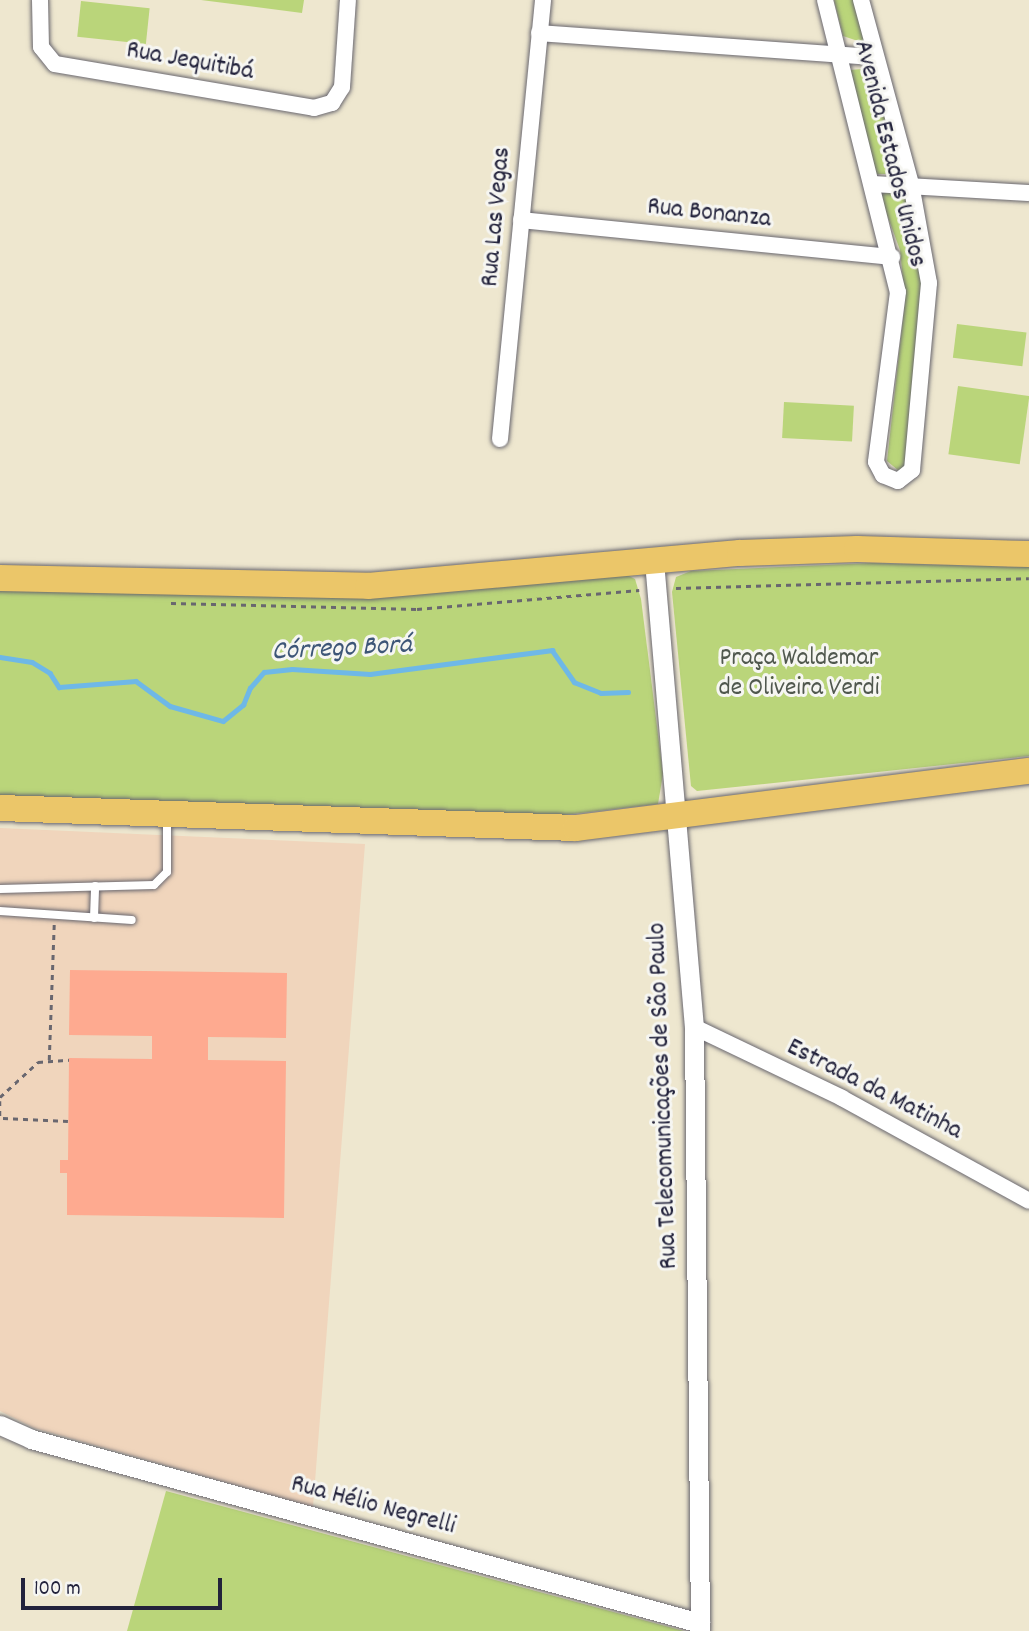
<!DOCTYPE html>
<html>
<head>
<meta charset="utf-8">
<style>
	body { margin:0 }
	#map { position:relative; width:1029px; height:1631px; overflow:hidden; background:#eee7cf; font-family:Dekko,sans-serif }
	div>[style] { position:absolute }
	.built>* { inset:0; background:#f0d5bc }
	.green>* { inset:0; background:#bad57a; transform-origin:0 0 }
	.stream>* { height:4.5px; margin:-2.25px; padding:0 2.25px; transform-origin:2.25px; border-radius:2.25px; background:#6eb8e7 }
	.building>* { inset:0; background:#feaa90 }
	.path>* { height:2.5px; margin-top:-1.25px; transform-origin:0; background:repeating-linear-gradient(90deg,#69676f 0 5px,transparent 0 10px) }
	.roads { filter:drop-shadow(0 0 2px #69676f) drop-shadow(0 0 2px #69676f) }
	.service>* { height:8px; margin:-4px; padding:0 4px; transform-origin:4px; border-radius:4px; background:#fff }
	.minor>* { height:16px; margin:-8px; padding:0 8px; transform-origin:8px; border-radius:8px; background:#fff }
	.tertiary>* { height:19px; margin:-9.5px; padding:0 9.5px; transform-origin:9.5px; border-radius:9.5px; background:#fff }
	.primary>* { height:26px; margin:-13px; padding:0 13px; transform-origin:13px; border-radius:13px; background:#ebc669 }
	span { translate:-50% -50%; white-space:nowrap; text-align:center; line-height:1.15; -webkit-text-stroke:6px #f6f6f2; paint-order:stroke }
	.street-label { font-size:26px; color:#22223b }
	.park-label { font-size:26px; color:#50584e }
	.water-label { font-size:28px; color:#3d5677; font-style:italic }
	.scale { position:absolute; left:21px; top:1578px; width:201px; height:32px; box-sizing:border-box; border:4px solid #22223b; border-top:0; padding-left:9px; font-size:21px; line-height:24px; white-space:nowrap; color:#22223b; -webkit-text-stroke:5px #f6f6f2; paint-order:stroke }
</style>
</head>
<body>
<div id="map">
	<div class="built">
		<i style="clip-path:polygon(0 828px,365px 844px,313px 1507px,34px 1428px,0 1411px)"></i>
	</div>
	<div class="green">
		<i style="clip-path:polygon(201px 0,304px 0,302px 13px)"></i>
		<i style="clip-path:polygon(834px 0,854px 0,867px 44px,843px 36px)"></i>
		<i style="left:81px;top:1px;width:69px;height:36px;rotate:6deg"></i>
		<i style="clip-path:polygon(874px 68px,902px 174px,872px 174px,850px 70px)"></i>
		<i style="clip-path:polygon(906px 188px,923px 283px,908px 466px,899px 471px,887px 461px,905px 300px,900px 250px,879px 193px)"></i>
		<i style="left:957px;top:324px;width:70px;height:34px;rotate:7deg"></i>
		<i style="left:958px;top:386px;width:72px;height:69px;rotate:8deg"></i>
		<i style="left:784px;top:402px;width:70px;height:36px;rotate:3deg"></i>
		<i style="clip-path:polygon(872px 563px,1029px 567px,1029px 756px,697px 791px,691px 786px,672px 592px,676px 577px,691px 571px)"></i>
		<i style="clip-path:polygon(627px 575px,635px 579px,641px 599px,663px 774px,658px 804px,529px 819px,0 797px,0 584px)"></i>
		<i style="clip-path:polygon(166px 1491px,684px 1631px,127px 1631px)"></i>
	</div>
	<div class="stream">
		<i style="left:0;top:657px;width:32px;rotate:9deg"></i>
		<i style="left:32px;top:662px;width:21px;rotate:31deg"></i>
		<i style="left:50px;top:673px;width:17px;rotate:57deg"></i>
		<i style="left:59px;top:687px;width:77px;rotate:-4.5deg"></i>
		<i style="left:136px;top:681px;width:42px;rotate:36.3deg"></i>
		<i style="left:170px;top:706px;width:55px;rotate:15.8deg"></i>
		<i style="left:223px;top:721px;width:26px;rotate:-39deg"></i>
		<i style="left:243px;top:705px;width:18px;rotate:-68deg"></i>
		<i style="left:250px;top:688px;width:21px;rotate:-49deg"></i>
		<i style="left:264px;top:672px;width:28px;rotate:-6deg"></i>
		<i style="left:292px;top:669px;width:78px;rotate:3.7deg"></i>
		<i style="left:370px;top:674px;width:184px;rotate:-7.5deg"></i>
		<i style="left:552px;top:650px;width:39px;rotate:55deg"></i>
		<i style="left:574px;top:682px;width:29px;rotate:22deg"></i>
		<i style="left:601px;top:693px;width:27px;rotate:-2deg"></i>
	</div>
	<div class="building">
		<i style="clip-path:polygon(70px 970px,287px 973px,286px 1038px,208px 1037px,208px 1060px,286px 1061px,284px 1218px,67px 1215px,67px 1173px,60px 1173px,60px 1160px,68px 1160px,69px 1058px,152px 1059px,152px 1036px,69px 1035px)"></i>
	</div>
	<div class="path">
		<i style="left:676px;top:588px;width:353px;rotate:-1.6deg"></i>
		<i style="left:171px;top:603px;width:246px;rotate:1.4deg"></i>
		<i style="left:417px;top:609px;width:223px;rotate:-4.9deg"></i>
		<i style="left:49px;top:1060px;width:137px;rotate:-87.9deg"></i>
		<i style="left:0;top:1097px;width:52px;rotate:-42.6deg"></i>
		<i style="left:38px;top:1062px;width:31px;rotate:-4deg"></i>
		<i style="left:0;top:1101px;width:18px;rotate:90deg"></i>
		<i style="left:3px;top:1118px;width:65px;rotate:2.6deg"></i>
	</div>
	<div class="roads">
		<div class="service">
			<i style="left:0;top:889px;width:154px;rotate:-1.5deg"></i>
			<i style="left:154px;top:885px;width:18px;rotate:-45deg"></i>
			<i style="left:167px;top:872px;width:54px;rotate:-90deg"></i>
			<i style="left:0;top:911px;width:132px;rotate:3.9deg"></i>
			<i style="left:94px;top:918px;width:32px;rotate:-88deg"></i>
		</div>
		<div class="minor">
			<i style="left:40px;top:0;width:47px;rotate:88.8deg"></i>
			<i style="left:41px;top:47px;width:22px;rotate:51deg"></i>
			<i style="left:55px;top:64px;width:263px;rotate:9.6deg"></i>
			<i style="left:314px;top:108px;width:19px;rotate:-16deg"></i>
			<i style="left:332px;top:103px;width:19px;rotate:-58deg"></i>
			<i style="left:342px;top:87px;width:87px;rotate:-86.1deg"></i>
			<i style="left:825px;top:0;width:301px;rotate:76deg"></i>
			<i style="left:898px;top:292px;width:171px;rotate:97.4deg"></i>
			<i style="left:876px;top:462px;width:15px;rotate:62deg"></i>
			<i style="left:883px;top:475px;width:16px;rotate:22deg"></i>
			<i style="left:898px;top:481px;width:18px;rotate:-38deg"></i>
			<i style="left:912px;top:470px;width:188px;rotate:-84.8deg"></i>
			<i style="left:929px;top:283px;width:101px;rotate:-100.3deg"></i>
			<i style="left:911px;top:184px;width:191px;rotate:-105.2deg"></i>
			<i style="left:539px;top:33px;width:337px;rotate:4.1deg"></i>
			<i style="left:872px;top:184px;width:157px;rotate:3.3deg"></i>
			<i style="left:521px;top:220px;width:373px;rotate:5.7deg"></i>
			<i style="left:500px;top:439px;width:441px;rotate:-84.4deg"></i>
			<i style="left:694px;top:1027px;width:164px;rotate:25.6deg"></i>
			<i style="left:842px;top:1098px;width:213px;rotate:28.8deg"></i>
		</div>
		<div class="tertiary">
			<i style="left:654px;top:561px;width:468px;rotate:85.1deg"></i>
			<i style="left:694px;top:1027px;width:604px;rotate:89.43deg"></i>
			<i style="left:0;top:1425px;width:34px;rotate:24deg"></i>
			<i style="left:31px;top:1439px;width:694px;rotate:15.38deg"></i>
		</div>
		<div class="primary">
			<i style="left:0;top:578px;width:368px;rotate:1.2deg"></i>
			<i style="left:368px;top:586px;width:373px;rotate:-5.1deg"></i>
			<i style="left:740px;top:553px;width:117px;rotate:-2deg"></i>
			<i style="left:857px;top:549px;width:172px;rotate:1.7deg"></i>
			<i style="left:0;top:808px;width:576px;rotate:1.99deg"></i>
			<i style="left:576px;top:828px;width:457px;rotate:-7.2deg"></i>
		</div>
	</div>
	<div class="street-label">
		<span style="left:190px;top:62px;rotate:10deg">Rua Jequitibá</span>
		<span style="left:889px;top:154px;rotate:76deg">Avenida Estados Unidos</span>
		<span style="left:709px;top:214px;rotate:6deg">Rua Bonanza</span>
		<span style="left:497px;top:217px;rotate:-85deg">Rua Las Vegas</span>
		<span style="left:874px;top:1090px;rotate:27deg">Estrada da Matinha</span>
		<span style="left:664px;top:1096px;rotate:-92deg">Rua Telecomunicações de São Paulo</span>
		<span style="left:373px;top:1506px;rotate:15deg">Rua Hélio Negrelli</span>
	</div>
	<div class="park-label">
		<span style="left:799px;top:674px">Praça Waldemar<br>de Oliveira Verdi</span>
	</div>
	<div class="water-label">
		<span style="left:342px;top:650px;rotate:-3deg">Córrego Borá</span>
	</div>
	<div class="scale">100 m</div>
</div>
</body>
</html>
